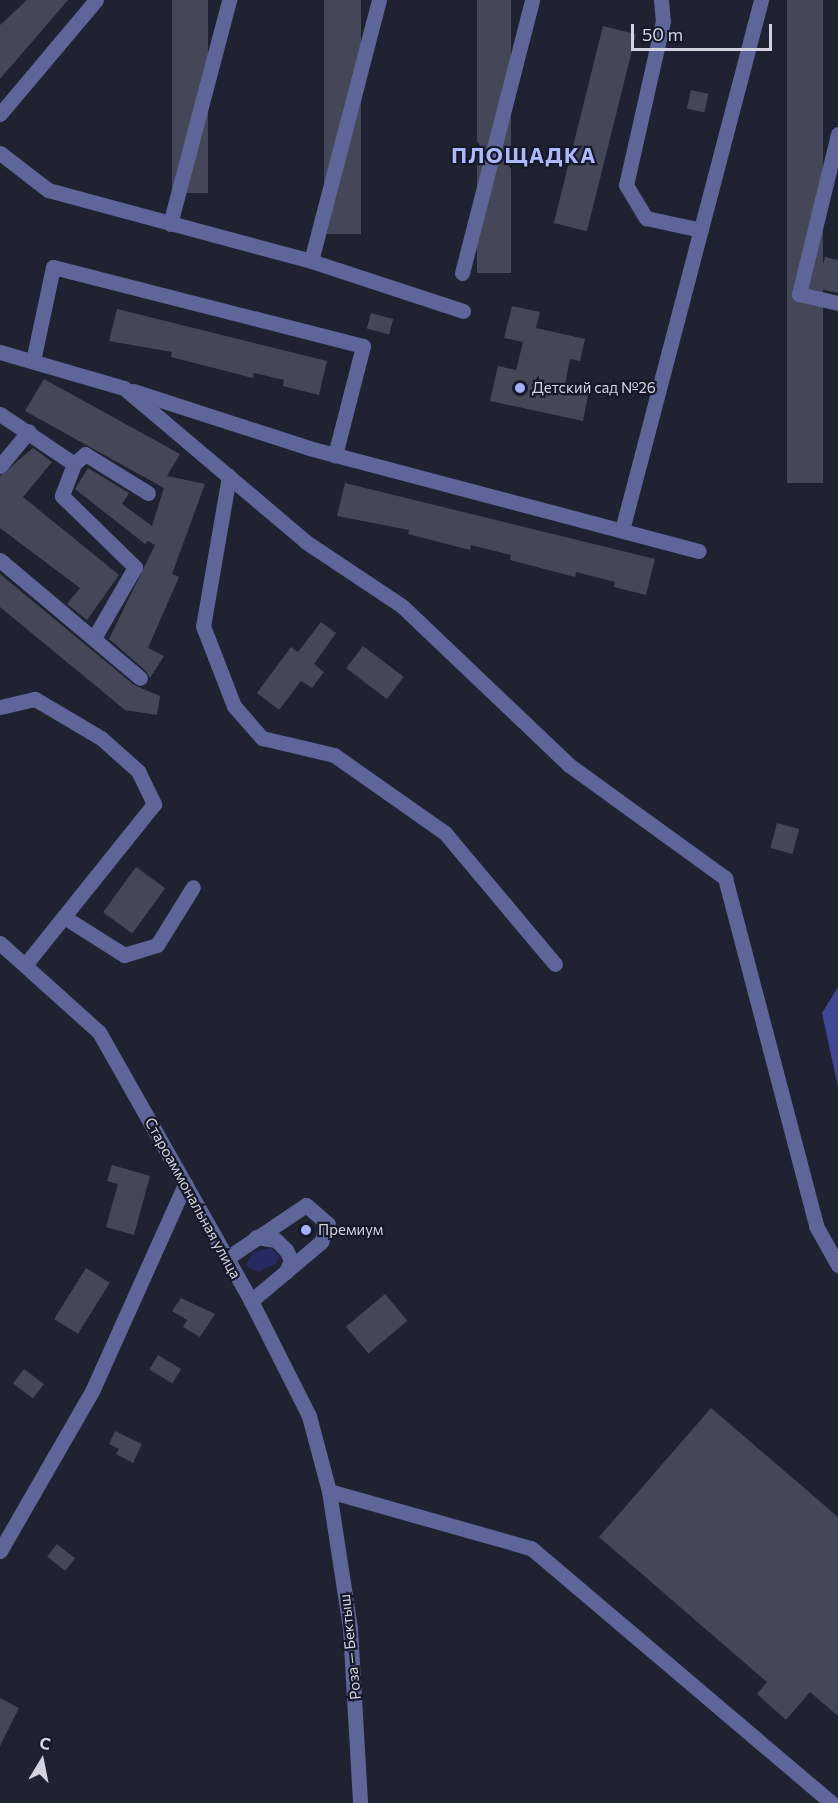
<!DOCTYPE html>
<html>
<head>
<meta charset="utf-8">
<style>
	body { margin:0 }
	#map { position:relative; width:838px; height:1803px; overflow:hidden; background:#1f2231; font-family:Commissioner,sans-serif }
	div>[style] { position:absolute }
	.green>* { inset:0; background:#272a62 }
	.forest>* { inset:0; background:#414793 }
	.building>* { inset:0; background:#444758; transform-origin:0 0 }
	.minor>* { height:15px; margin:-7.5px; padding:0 7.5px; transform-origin:7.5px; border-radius:7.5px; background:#5d6599 }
	.dots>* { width:16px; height:16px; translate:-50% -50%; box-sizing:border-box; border:3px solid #161927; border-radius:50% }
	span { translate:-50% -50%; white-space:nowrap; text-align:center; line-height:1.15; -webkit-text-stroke:4.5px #161927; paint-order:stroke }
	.poi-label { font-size:15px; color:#d1d3de }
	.left { translate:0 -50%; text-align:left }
	.street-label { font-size:15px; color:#d1d3de }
	.district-label { font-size:21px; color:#adb9ff; font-weight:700; letter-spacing:1.5px }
	.north { position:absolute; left:12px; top:1731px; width:60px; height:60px; -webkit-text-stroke:4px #161927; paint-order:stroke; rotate:10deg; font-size:16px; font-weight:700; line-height:24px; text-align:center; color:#d1d3de }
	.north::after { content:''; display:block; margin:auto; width:21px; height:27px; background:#d1d3de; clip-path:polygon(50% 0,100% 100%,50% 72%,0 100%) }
	.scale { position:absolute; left:631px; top:24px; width:141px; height:27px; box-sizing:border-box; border:3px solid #d1d3de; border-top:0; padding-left:8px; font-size:18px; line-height:21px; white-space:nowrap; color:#d1d3de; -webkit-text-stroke:4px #161927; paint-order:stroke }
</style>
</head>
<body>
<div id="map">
	<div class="green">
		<i style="clip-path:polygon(271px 1248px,279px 1256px,277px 1263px,259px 1272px,246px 1266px,253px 1252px)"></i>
	</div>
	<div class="forest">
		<i style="clip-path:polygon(838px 987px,838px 1087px,822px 1013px)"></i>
	</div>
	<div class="building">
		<i style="clip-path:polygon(27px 0,68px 0,0 79px,0 25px)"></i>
		<i style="left:172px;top:0;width:36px;height:193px"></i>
		<i style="left:324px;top:0;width:37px;height:234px"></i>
		<i style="left:477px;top:0;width:34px;height:273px"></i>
		<i style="left:787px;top:0;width:36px;height:483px"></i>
		<i style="left:603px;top:26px;width:34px;height:203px;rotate:14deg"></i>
		<i style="left:691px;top:90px;width:18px;height:19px;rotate:13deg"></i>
		<i style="clip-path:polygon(825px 257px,838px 260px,838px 293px,817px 288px)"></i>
		<i style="clip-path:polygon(512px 306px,540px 312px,536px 328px,585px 339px,580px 361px,570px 359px,564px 390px,588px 395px,583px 421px,490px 401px,498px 366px,516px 370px,523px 342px,504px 338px)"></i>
		<i style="clip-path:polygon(117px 309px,327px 361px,319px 395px,283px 386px,284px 380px,254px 373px,253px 378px,171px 357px,172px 352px,109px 341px)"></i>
		<i style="left:371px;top:313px;width:23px;height:16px;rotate:15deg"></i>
		<i style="clip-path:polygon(44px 379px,180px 454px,167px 476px,205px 484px,172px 574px,179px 577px,148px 648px,164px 656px,150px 678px,146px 671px,109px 639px,155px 545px,148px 541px,145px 544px,75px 489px,88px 468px,129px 493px,122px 504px,152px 526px,164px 488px,25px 411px)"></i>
		<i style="clip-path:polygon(33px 448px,52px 462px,23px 497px,119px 575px,87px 620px,67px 604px,80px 588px,0 528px,0 476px)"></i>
		<i style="clip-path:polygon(345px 483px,655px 559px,646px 595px,614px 587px,615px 582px,576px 572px,575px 577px,510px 560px,511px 555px,471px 545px,470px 550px,408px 534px,409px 530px,337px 516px)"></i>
		<i style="clip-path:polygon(0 574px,134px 685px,160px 696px,157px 715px,125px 710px,0 607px)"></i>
		<i style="clip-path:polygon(321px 622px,336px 633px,314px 664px,324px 672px,312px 688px,301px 681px,279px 710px,257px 693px,291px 647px,298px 652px)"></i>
		<i style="left:363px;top:646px;width:51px;height:28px;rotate:37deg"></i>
		<i style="left:777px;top:823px;width:23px;height:26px;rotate:15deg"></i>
		<i style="left:136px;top:867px;width:36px;height:56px;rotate:36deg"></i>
		<i style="clip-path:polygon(112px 1165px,150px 1176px,134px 1235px,106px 1227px,118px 1184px,107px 1181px)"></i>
		<i style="left:86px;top:1268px;width:28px;height:60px;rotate:32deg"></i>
		<i style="left:385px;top:1294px;width:35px;height:51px;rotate:50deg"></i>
		<i style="clip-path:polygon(181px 1298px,215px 1314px,200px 1337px,183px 1327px,187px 1320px,172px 1311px)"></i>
		<i style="left:158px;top:1355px;width:27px;height:17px;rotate:31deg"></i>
		<i style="left:24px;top:1369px;width:25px;height:18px;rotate:37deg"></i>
		<i style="clip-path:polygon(711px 1408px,838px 1517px,838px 1716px,810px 1692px,786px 1720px,757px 1694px,767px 1682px,599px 1537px)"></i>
		<i style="clip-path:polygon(115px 1431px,142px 1444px,133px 1463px,116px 1454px,119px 1449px,109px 1444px)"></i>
		<i style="left:57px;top:1544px;width:23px;height:16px;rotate:38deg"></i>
		<i style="clip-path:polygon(0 1698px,19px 1708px,0 1746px)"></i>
	</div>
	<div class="minor">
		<i style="left:661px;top:0;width:21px;rotate:85deg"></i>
		<i style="left:663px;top:21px;width:168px;rotate:102.7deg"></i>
		<i style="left:626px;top:185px;width:39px;rotate:59deg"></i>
		<i style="left:646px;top:218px;width:56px;rotate:12.3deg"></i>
		<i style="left:0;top:114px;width:149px;rotate:-49.9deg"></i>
		<i style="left:838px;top:134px;width:165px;rotate:103.7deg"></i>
		<i style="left:799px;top:294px;width:40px;rotate:13deg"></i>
		<i style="left:0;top:153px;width:61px;rotate:37.6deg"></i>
		<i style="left:48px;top:190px;width:272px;rotate:15.1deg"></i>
		<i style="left:311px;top:261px;width:160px;rotate:18.2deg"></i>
		<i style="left:170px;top:224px;width:232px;rotate:-75.2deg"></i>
		<i style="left:311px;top:261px;width:270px;rotate:-75.4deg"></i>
		<i style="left:462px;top:273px;width:282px;rotate:-75.6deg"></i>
		<i style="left:0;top:352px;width:129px;rotate:16.2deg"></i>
		<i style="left:124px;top:388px;width:238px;rotate:40.2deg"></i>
		<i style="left:306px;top:542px;width:115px;rotate:33.7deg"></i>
		<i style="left:402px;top:606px;width:231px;rotate:43.6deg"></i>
		<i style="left:569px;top:765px;width:193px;rotate:35.9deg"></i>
		<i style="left:725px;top:878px;width:360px;rotate:75.3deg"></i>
		<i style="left:816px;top:1226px;width:45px;rotate:60.6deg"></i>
		<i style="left:33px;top:361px;width:96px;rotate:-78deg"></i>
		<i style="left:53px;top:267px;width:320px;rotate:14.3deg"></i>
		<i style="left:363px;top:346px;width:113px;rotate:104.4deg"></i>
		<i style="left:133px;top:391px;width:185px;rotate:17.9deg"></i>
		<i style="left:309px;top:448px;width:403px;rotate:14.8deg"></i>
		<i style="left:0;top:414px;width:89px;rotate:34deg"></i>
		<i style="left:74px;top:464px;width:34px;rotate:111deg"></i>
		<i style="left:62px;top:496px;width:102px;rotate:44.2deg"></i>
		<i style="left:135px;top:567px;width:82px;rotate:120deg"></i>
		<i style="left:74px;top:464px;width:15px;rotate:-42deg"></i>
		<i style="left:85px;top:454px;width:74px;rotate:31.8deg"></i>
		<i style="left:0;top:466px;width:45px;rotate:-50.4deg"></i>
		<i style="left:229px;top:476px;width:152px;rotate:99.8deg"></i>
		<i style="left:203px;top:626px;width:86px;rotate:68.8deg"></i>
		<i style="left:234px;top:706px;width:43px;rotate:48.8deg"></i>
		<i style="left:262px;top:738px;width:74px;rotate:13.3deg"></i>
		<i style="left:334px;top:755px;width:136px;rotate:35.1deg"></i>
		<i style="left:445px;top:833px;width:171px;rotate:50deg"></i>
		<i style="left:622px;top:530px;width:548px;rotate:-75.3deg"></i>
		<i style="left:0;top:560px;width:183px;rotate:40.1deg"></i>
		<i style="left:0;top:707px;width:36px;rotate:-13deg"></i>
		<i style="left:35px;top:699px;width:77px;rotate:30.6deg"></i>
		<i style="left:101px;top:738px;width:50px;rotate:41.7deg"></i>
		<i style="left:138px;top:771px;width:37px;rotate:64deg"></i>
		<i style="left:154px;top:804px;width:206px;rotate:128.7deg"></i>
		<i style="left:64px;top:917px;width:71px;rotate:32.3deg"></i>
		<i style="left:124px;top:955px;width:34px;rotate:-17deg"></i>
		<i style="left:157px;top:945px;width:68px;rotate:-58.2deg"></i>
		<i style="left:0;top:943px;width:133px;rotate:42deg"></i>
		<i style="left:99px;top:1032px;width:309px;rotate:60.5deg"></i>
		<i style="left:251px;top:1301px;width:129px;rotate:63.2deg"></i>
		<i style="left:309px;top:1416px;width:78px;rotate:75.1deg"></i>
		<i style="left:329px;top:1491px;width:139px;rotate:81.3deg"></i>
		<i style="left:350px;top:1628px;width:175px;rotate:86.7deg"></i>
		<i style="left:256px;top:1237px;width:20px;rotate:9deg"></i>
		<i style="left:276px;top:1240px;width:14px;rotate:45deg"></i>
		<i style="left:286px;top:1250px;width:11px;rotate:63deg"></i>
		<i style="left:291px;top:1260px;width:13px;rotate:113deg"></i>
		<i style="left:227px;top:1258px;width:95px;rotate:-33.9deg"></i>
		<i style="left:306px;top:1205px;width:29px;rotate:41deg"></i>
		<i style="left:328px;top:1224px;width:19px;rotate:111deg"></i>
		<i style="left:321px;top:1242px;width:92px;rotate:139.9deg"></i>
		<i style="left:329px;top:1491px;width:210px;rotate:15.8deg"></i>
		<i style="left:531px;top:1548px;width:394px;rotate:40.3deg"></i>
		<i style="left:0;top:1551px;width:187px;rotate:-60.1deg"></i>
		<i style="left:93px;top:1389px;width:225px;rotate:-65.8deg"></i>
	</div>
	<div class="dots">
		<i style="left:520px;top:388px;background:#a5b1fc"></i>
		<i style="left:306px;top:1230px;background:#a5b1fc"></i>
	</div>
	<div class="poi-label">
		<span class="left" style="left:532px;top:388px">Детский сад №26</span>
		<span class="left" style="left:318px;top:1230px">Премиум</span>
	</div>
	<div class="street-label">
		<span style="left:193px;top:1198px;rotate:61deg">Староаммональная улица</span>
		<span style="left:350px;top:1647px;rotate:-96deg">Роза — Бектыш</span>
	</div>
	<div class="district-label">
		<span style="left:524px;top:155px">ПЛОЩАДКА</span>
	</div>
	<div class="north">С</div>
	<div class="scale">50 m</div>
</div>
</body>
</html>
